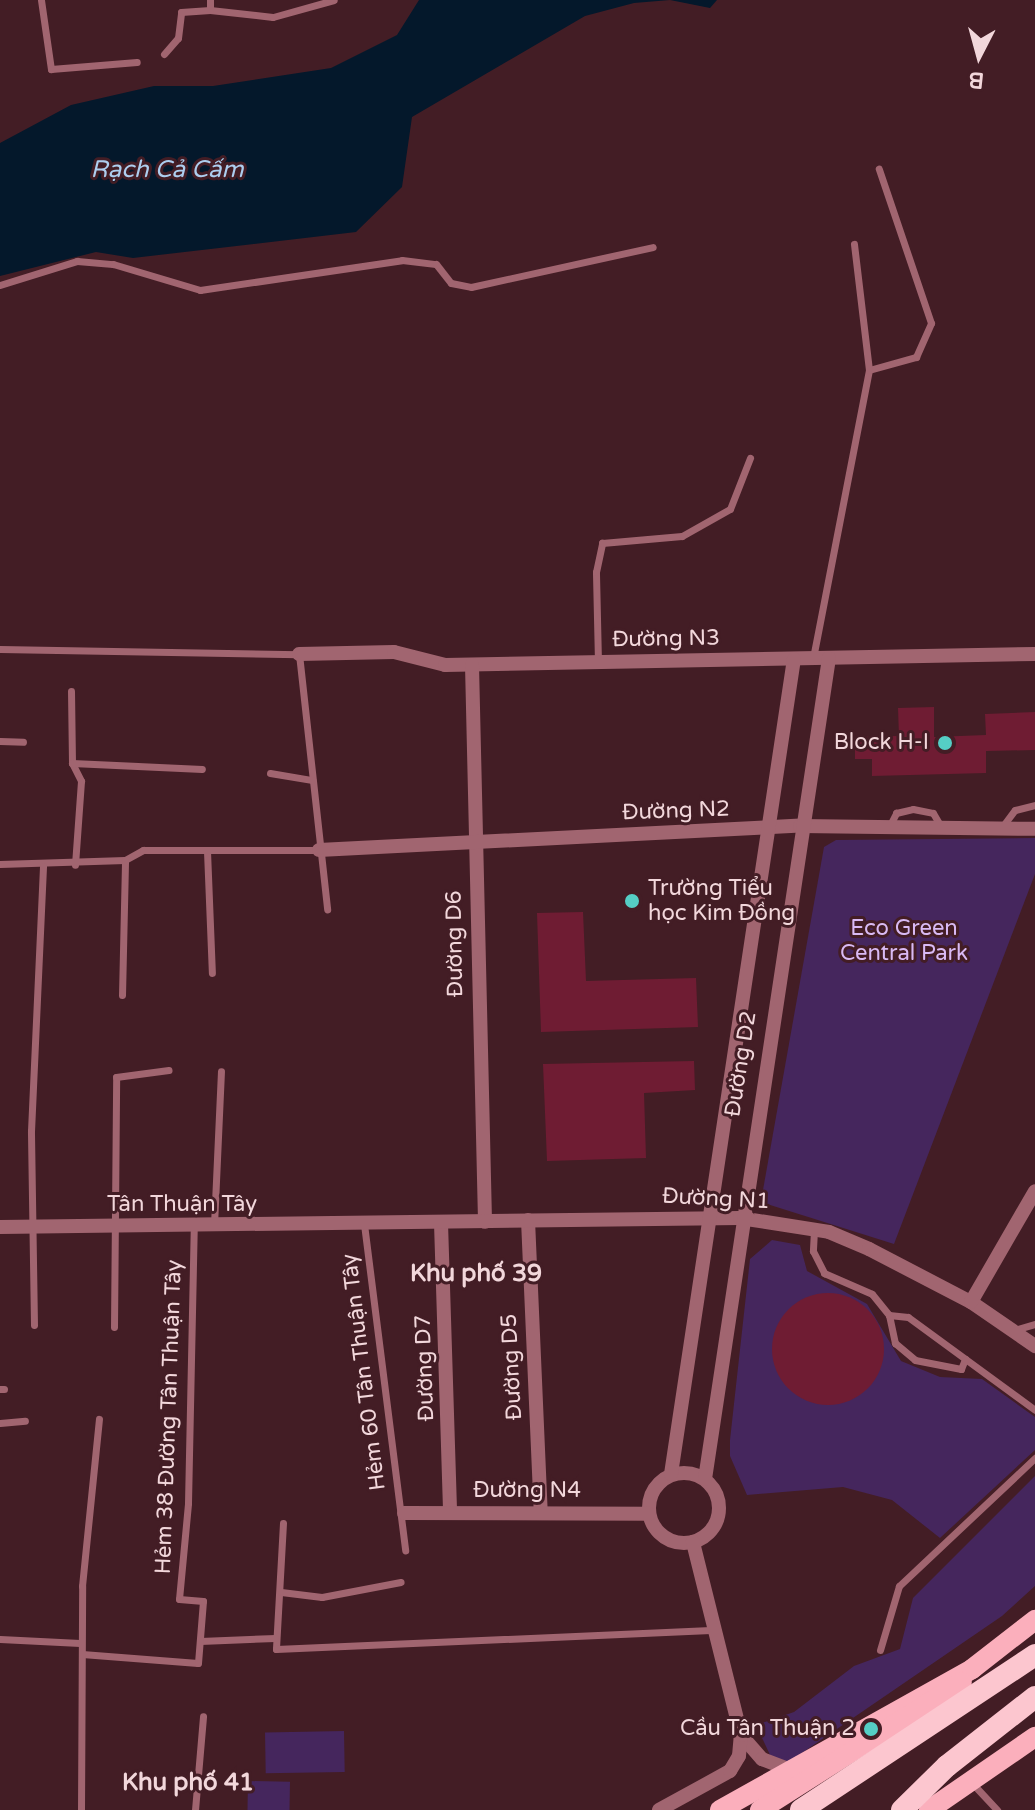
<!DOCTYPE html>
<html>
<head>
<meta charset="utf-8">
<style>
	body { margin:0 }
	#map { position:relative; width:1035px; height:1810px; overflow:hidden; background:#431d25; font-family:"Varela Round",sans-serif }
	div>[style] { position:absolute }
	.green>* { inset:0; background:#45265d; transform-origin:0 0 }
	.water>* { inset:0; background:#04182b }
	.building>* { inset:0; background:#6f1c33 }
	.round { border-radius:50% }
	.service>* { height:7px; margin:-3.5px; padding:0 3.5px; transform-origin:3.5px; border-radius:3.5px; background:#a16570 }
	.minor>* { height:14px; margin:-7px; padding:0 7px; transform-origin:7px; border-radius:7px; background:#a16570 }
	.minor>.ring { margin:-7px; padding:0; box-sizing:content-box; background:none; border:14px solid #a16570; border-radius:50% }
	.primary>* { height:20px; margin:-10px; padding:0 10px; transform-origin:10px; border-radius:10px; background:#fbafbc }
	.trunk>* { height:22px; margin:-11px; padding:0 11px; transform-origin:11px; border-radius:11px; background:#fcc6cf }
	.dots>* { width:22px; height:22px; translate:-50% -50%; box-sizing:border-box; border:4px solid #431d25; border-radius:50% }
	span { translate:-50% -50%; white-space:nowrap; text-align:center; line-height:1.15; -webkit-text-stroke:6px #431d25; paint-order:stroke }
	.street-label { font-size:22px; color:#f2d7db }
	.poi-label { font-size:22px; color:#f2d7db }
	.right { translate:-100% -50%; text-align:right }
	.left { translate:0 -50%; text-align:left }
	.park-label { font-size:22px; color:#d9baf5 }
	.water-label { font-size:24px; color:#adceef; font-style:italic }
	.neighbourhood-label { font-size:24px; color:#f2d7db; font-weight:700 }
	.north { position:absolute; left:939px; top:16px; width:80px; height:80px; -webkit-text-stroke:6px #431d25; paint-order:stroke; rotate:186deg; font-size:22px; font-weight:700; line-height:32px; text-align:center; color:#f2d7db }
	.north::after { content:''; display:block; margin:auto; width:28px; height:36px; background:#f2d7db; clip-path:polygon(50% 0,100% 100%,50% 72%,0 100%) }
</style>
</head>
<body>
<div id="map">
	<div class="green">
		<i style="clip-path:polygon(1035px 838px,1035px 874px,894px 1244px,767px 1204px,763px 1190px,824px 847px,836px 840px)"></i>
		<i style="clip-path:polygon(772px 1240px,800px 1245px,807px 1271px,867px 1304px,901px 1361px,940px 1377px,982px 1379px,1035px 1417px,1035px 1450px,940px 1538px,892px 1500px,843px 1487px,747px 1495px,730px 1456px,730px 1440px,750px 1259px)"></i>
		<i style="clip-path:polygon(1035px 1476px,1035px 1586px,1002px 1616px,777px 1770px,756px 1725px,794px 1712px,854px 1666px,900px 1649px,913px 1598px)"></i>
		<i style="left:344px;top:1731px;width:41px;height:79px;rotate:89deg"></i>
		<i style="left:248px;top:1781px;width:42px;height:29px;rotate:1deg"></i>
	</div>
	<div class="water">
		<i style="clip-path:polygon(419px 0,717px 0,710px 8px,670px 0,634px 3px,585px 16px,412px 117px,402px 187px,356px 232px,133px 258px,96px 252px,0 276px,0 143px,71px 105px,154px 86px,213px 86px,331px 68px,397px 35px)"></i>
	</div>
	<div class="building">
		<i style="clip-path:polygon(934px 707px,934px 737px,986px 735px,985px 714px,1035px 712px,1035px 750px,986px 751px,986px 773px,872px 776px,872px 759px,855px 759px,855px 737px,899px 736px,898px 708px)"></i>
		<i style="clip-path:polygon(583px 912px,586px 981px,696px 978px,698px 1027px,541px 1032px,537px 913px)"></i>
		<i style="clip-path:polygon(694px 1061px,695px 1090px,644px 1093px,646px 1158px,547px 1161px,543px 1064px)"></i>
		<i class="round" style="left:772px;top:1293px;width:112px;height:112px"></i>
	</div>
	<div class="service">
		<i style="left:41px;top:0;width:70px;rotate:81.8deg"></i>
		<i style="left:51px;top:69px;width:86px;rotate:-4.7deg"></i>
		<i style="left:210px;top:10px;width:63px;rotate:6.3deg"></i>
		<i style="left:273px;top:17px;width:63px;rotate:-15.6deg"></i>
		<i style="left:164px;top:54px;width:21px;rotate:-49deg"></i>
		<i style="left:178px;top:38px;width:26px;rotate:-83deg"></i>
		<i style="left:181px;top:12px;width:29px;rotate:-4deg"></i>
		<i style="left:210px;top:10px;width:10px;rotate:-90deg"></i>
		<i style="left:0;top:285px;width:81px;rotate:-17.3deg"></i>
		<i style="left:77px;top:261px;width:36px;rotate:5deg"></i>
		<i style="left:113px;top:264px;width:91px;rotate:16.6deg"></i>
		<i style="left:200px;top:290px;width:204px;rotate:-8.4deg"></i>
		<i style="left:402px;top:260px;width:34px;rotate:7deg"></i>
		<i style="left:436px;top:264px;width:24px;rotate:52deg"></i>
		<i style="left:451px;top:283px;width:20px;rotate:11deg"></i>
		<i style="left:471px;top:287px;width:186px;rotate:-12.4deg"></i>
		<i style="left:869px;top:370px;width:49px;rotate:-15.5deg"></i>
		<i style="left:916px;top:357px;width:37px;rotate:-66deg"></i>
		<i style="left:931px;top:323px;width:163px;rotate:-108.7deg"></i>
		<i style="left:0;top:649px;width:299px;rotate:1deg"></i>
		<i style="left:299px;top:654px;width:257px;rotate:83.7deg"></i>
		<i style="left:813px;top:658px;width:293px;rotate:-79deg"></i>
		<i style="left:869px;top:370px;width:127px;rotate:-96.8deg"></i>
		<i style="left:598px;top:662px;width:90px;rotate:-91.3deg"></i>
		<i style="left:596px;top:572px;width:30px;rotate:-78deg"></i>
		<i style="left:602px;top:543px;width:80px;rotate:-5deg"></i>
		<i style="left:682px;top:536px;width:55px;rotate:-29.4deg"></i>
		<i style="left:730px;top:509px;width:55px;rotate:-68.6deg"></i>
		<i style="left:71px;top:691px;width:72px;rotate:89.2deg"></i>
		<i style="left:72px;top:763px;width:20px;rotate:63deg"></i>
		<i style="left:81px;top:781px;width:84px;rotate:94.1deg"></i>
		<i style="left:0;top:741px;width:23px;rotate:2deg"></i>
		<i style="left:72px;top:763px;width:130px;rotate:2.6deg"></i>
		<i style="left:270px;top:773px;width:43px;rotate:9.5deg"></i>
		<i style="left:889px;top:827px;width:16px;rotate:-63deg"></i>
		<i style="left:896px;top:813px;width:17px;rotate:-13deg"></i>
		<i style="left:913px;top:809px;width:20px;rotate:11deg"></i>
		<i style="left:933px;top:813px;width:16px;rotate:60deg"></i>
		<i style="left:1002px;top:827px;width:21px;rotate:-53deg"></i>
		<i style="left:1015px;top:810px;width:21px;rotate:-14deg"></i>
		<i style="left:207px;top:851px;width:122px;rotate:87.7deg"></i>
		<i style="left:0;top:864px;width:125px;rotate:-1.8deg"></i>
		<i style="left:125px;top:860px;width:21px;rotate:-29deg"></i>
		<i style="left:143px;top:850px;width:176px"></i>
		<i style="left:122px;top:995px;width:135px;rotate:-88.7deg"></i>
		<i style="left:364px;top:1224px;width:329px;rotate:82.8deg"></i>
		<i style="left:214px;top:1225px;width:154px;rotate:-87.4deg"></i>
		<i style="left:814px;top:1230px;width:21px;rotate:93deg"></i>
		<i style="left:813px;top:1251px;width:25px;rotate:63deg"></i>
		<i style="left:824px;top:1273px;width:52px;rotate:23.6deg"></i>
		<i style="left:872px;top:1294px;width:27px;rotate:51deg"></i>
		<i style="left:889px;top:1315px;width:19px;rotate:6deg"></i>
		<i style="left:908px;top:1317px;width:157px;rotate:36.2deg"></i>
		<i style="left:889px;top:1315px;width:29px;rotate:78deg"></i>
		<i style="left:895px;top:1343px;width:26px;rotate:40deg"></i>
		<i style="left:915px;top:1360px;width:47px;rotate:11.1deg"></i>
		<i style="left:961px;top:1369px;width:11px;rotate:-68deg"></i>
		<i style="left:34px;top:1325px;width:194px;rotate:-90.9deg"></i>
		<i style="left:31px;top:1131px;width:265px;rotate:-87.4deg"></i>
		<i style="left:114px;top:1327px;width:250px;rotate:-89.5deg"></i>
		<i style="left:116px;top:1077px;width:53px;rotate:-7.5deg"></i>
		<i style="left:1014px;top:1330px;width:22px;rotate:-16deg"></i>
		<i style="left:0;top:1389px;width:4px"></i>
		<i style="left:0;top:1423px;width:25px;rotate:-5deg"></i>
		<i style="left:283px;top:1523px;width:126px;rotate:93.2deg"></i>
		<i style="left:276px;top:1649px;width:435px;rotate:-2.5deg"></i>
		<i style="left:281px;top:1592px;width:41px;rotate:7deg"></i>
		<i style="left:322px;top:1597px;width:80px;rotate:-10.8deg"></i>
		<i style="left:0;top:1639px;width:80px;rotate:2.9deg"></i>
		<i style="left:200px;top:1641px;width:75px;rotate:-2.3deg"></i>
		<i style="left:880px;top:1650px;width:67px;rotate:-73.5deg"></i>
		<i style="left:899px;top:1586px;width:187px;rotate:-43.3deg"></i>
		<i style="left:82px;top:1654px;width:116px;rotate:4.4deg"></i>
		<i style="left:198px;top:1663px;width:62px;rotate:-85.4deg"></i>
		<i style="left:203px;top:1601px;width:24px;rotate:-175deg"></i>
		<i style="left:179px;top:1599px;width:96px;rotate:-84.6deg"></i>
		<i style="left:188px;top:1503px;width:276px;rotate:-88.8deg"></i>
		<i style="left:972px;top:1783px;width:37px;rotate:47deg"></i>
		<i style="left:81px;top:1810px;width:224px;rotate:-89.7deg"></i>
		<i style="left:82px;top:1586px;width:168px;rotate:-84.2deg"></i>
		<i style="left:195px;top:1810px;width:94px;rotate:-85.1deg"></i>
	</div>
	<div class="minor">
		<i style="left:299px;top:654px;width:95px;rotate:-1.2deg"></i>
		<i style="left:394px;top:652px;width:53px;rotate:14.3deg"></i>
		<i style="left:445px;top:665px;width:590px;rotate:-1.07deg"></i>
		<i style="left:472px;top:665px;width:557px;rotate:88.66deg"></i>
		<i style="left:319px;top:850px;width:482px;rotate:-2.9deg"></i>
		<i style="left:800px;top:826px;width:235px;rotate:0.7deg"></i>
		<i style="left:528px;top:1220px;width:292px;rotate:87.5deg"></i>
		<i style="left:441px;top:1223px;width:289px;rotate:88.2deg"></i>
		<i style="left:0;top:1227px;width:740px;rotate:-0.7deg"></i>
		<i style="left:740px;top:1218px;width:90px;rotate:8.9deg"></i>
		<i style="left:829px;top:1232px;width:43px;rotate:23deg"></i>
		<i style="left:869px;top:1249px;width:115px;rotate:27.5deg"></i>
		<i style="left:971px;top:1302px;width:78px;rotate:34.5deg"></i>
		<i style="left:971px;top:1302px;width:128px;rotate:-60deg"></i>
		<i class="ring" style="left:649px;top:1473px;width:56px;height:56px"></i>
		<i style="left:671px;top:1474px;width:824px;rotate:-81.42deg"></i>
		<i style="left:705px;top:1479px;width:830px;rotate:-81.41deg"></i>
		<i style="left:404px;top:1513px;width:245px;rotate:0.2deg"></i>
		<i style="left:741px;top:1735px;width:32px;rotate:49deg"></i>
		<i style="left:762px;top:1759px;width:31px;rotate:21deg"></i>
		<i style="left:659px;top:1810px;width:81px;rotate:-28.8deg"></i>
		<i style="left:730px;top:1771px;width:17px;rotate:-59deg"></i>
		<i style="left:739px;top:1756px;width:21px;rotate:-85deg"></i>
		<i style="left:741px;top:1735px;width:199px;rotate:-104deg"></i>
	</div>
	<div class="primary">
		<i style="left:720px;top:1810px;width:289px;rotate:-29.2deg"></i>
		<i style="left:972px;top:1669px;width:80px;rotate:-37.9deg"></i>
		<i style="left:760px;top:1810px;width:239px;rotate:-32.4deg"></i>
		<i style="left:929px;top:1810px;width:129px;rotate:-34.6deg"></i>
	</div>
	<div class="trunk">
		<i style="left:801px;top:1810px;width:281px;rotate:-33.5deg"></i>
		<i style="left:902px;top:1810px;width:63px;rotate:-44.4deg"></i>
		<i style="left:947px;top:1766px;width:112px;rotate:-38.1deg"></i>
	</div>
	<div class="dots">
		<i style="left:945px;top:743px;background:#55cec5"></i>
		<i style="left:632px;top:901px;background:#55cec5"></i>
		<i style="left:871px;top:1729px;background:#55cec5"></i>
	</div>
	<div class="street-label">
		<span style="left:666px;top:639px;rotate:-1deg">Đường N3</span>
		<span style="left:676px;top:811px;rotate:-2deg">Đường N2</span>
		<span style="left:455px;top:944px;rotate:-91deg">Đường D6</span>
		<span style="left:741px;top:1064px;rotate:-81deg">Đường D2</span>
		<span style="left:716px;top:1199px;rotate:3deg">Đường N1</span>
		<span style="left:182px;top:1205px">Tân Thuận Tây</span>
		<span style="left:512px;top:1367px;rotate:-93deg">Đường D5</span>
		<span style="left:425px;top:1368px;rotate:-92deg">Đường D7</span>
		<span style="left:364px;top:1372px;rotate:-97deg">Hẻm 60 Tân Thuận Tây</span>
		<span style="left:169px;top:1417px;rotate:-88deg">Hẻm 38 Đường Tân Thuận Tây</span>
		<span style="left:527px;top:1491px">Đường N4</span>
	</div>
	<div class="poi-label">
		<span class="right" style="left:929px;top:743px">Block H-I</span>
		<span class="left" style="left:648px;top:901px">Trường Tiểu<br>học Kim Đồng</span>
		<span class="right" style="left:855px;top:1729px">Cầu Tân Thuận 2</span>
	</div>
	<div class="park-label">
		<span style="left:904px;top:941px">Eco Green<br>Central Park</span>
	</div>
	<div class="water-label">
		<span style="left:167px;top:170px">Rạch Cả Cấm</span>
	</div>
	<div class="neighbourhood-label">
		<span style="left:476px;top:1274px">Khu phố 39</span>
		<span style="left:188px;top:1783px">Khu phố 41</span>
	</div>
	<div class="north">B</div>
</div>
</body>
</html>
